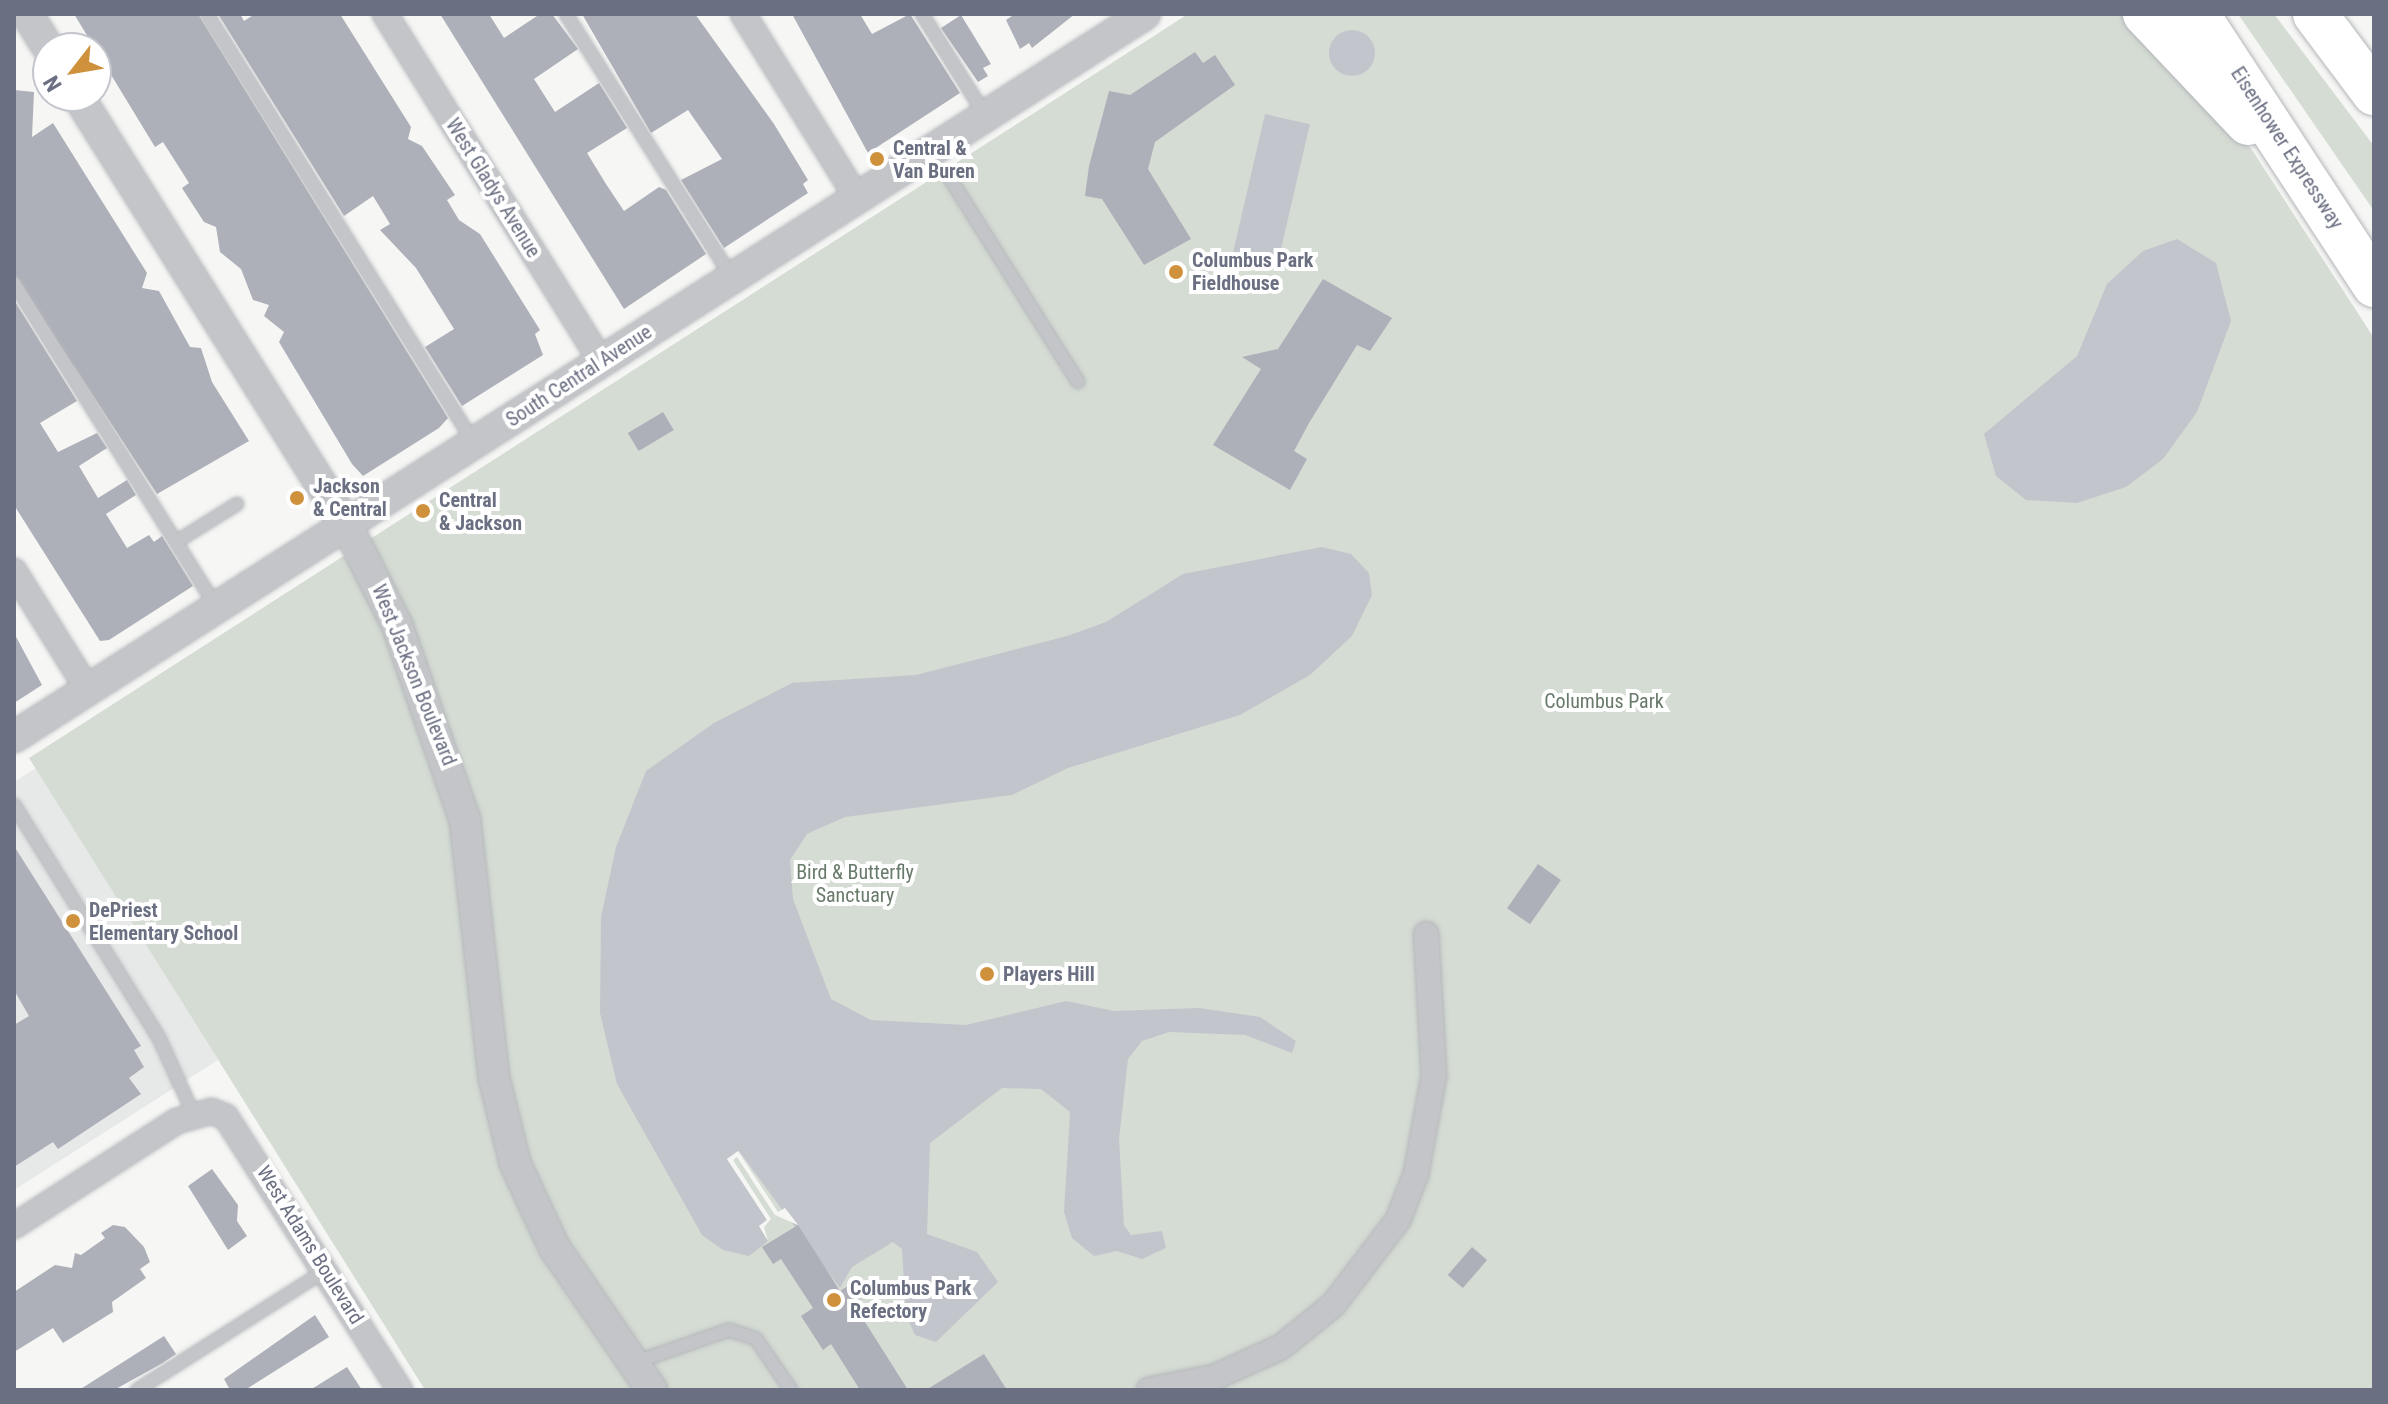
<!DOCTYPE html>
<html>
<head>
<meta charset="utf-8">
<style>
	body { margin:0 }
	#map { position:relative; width:2388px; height:1404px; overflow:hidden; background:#f6f7f5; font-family:"Roboto Condensed",sans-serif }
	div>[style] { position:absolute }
	.built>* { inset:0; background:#e7e8e8 }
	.green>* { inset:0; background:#d5dcd4 }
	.water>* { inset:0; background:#c2c5cc; transform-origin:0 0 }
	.round { border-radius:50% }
	.pier>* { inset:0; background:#f6f7f5 }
	.building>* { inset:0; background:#adb0b8; transform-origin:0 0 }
	.roads { filter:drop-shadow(0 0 2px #b4b6ba) drop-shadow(0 0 2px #b4b6ba) }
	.service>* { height:12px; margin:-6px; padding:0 6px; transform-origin:6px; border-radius:6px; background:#c4c5c9 }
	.minor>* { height:24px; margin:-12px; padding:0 12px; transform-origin:12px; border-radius:12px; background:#c4c5c9 }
	.tertiary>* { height:30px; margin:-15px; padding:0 15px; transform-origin:15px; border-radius:15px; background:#c4c5c9 }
	.motorway>* { height:44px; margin:-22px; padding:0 22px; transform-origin:22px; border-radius:22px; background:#fff }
	.dots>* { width:22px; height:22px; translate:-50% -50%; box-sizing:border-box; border:4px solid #fff; border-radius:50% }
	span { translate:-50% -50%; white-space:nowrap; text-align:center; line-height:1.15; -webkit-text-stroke:8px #fff; paint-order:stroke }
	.poi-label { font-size:20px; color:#6a6f82; font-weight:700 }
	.left { translate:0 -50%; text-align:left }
	.street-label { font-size:20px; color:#6a6f82 }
	.park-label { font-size:20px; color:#687a6a }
	.frame { position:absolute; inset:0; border:16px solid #6a6f82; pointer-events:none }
	.north { position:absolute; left:32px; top:32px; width:80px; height:80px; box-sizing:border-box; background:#fff; border:2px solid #c3c5cd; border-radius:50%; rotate:239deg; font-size:22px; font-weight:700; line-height:32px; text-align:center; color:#6a6f82 }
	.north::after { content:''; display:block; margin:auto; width:28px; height:36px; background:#d0913d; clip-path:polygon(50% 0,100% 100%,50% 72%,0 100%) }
</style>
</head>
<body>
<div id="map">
	<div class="built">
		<i style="clip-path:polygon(36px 768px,218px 1060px,14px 1190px,14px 782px)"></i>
	</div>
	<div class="green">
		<i style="clip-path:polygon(1188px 14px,2132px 14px,2201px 86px,2252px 150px,2374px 338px,2374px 1390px,425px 1390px,29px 758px)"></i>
		<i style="clip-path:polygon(2238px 14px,2274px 14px,2374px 146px,2374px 211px)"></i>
	</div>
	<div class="water">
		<i class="round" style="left:1329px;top:30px;width:46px;height:46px"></i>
		<i style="left:1265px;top:114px;width:46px;height:149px;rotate:13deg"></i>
		<i style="clip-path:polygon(2177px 239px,2216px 263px,2231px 321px,2197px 412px,2163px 459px,2126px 487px,2077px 503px,2026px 500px,1996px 476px,1984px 434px,2077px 356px,2107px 284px,2143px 251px)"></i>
		<i style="clip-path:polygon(1322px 547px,1351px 554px,1369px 573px,1372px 595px,1352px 636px,1310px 675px,1240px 715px,1068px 768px,1012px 795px,845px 817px,807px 834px,790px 860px,793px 899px,831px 999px,871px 1020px,966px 1025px,1066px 1001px,1114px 1011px,1199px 1008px,1260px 1017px,1296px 1041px,1292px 1053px,1245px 1035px,1169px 1032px,1142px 1041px,1128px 1059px,1119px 1139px,1124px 1225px,1131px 1235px,1162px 1231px,1166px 1248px,1142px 1259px,1117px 1251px,1094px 1256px,1072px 1238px,1064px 1212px,1070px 1112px,1041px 1089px,1002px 1088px,930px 1143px,927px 1234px,977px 1252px,998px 1282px,936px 1342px,915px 1335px,906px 1315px,902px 1249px,893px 1242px,852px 1267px,840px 1288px,739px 1151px,727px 1159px,767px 1220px,759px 1226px,768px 1241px,749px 1256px,723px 1250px,702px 1235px,617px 1084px,600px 1013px,601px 917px,616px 847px,646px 771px,714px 723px,792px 683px,916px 675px,1067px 636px,1106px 622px,1183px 574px)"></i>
	</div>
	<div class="pier">
		<i style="clip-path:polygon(738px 1151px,778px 1212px,785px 1208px,798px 1225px,775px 1215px,737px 1157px,733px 1160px,771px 1219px,764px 1227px,768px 1241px,759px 1226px,767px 1220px,727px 1159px)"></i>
	</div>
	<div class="building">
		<i style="clip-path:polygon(74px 14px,198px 14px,448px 418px,439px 428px,363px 476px,352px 464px,279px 342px,284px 332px,264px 316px,269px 305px,253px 300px,241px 269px,220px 252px,216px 227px,204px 222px,182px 188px,189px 183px,184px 175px,163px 142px,155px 147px)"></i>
		<i style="clip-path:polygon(218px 14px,240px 14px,244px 21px,255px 14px,340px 14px,411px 127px,408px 139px,422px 146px,455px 195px,447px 200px,459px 220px,480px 234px,540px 330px,535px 334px,543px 355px,462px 406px,425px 347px,454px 329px,416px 268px,380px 230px,390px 224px,373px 196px,344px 216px)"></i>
		<i style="clip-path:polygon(440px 14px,489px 14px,504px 38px,540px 14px,552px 14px,578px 49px,534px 79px,555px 112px,599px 83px,627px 128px,587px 153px,606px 184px,624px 211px,659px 187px,666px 190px,706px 254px,624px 309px)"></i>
		<i style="clip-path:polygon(582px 14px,695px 14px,774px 124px,808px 180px,803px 184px,808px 193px,724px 248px,681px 180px,722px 159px,688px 110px,651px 133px)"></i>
		<i style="clip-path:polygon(792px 14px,860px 14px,872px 34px,910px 14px,960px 93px,868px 153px)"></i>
		<i style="clip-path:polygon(1015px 14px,1075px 14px,1032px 48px,1029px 43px,1020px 49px,1006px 20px)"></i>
		<i style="clip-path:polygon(961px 15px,991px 64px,983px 68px,988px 76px,978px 82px,941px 28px)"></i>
		<i style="clip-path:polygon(1195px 52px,1203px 63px,1215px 55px,1235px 85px,1155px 142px,1148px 169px,1191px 239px,1144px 265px,1102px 199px,1085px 196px,1089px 166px,1109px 91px,1130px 95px)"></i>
		<i style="clip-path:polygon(14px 90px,34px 92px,32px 137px,53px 123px,147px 273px,142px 288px,159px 291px,190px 347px,201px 348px,212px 382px,249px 441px,157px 494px,14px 274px)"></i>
		<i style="clip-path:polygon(1323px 279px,1392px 318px,1370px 351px,1357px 345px,1309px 423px,1294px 451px,1307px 459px,1290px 490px,1213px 445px,1261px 369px,1242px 357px,1278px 349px)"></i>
		<i style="clip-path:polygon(14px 300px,77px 401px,40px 423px,58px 452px,97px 433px,107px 448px,79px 466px,98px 498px,127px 480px,136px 495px,106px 514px,127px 548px,149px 535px,154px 542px,162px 536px,193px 586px,109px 640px,100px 641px,14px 505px)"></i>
		<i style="left:663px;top:412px;width:21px;height:41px;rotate:59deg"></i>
		<i style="clip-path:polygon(14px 633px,42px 685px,14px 703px)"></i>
		<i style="clip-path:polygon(14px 846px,141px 1046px,134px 1050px,144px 1067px,129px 1078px,141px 1094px,58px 1149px,53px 1142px,14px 1167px,14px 1025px,29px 1016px,14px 990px)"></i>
		<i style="left:1538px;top:864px;width:28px;height:54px;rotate:35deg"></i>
		<i style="clip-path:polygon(212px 1169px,238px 1205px,237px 1221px,247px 1236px,228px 1250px,188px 1186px)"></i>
		<i style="clip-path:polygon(113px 1225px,125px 1227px,144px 1247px,150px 1262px,140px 1269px,146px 1278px,112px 1302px,113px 1312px,63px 1343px,53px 1328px,14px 1352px,14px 1292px,55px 1265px,72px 1268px,75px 1253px,81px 1255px,105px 1238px,101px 1233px)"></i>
		<i style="clip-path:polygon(798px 1225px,840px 1291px,851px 1284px,872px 1318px,865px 1322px,908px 1390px,860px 1390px,831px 1344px,823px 1350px,801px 1316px,813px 1308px,781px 1259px,773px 1264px,762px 1247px)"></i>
		<i style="left:1472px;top:1247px;width:20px;height:37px;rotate:41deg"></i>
		<i style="clip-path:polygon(315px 1315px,329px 1337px,245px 1390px,230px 1390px,224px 1379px)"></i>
		<i style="clip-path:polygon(164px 1336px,176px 1354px,161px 1364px,114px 1390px,79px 1390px)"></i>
		<i style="clip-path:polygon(984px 1354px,1007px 1390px,926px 1390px)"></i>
		<i style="clip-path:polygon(347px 1367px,362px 1390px,310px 1390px)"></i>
	</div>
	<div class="roads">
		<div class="service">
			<i style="left:207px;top:14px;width:505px;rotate:58.1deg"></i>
			<i style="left:566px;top:14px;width:312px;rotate:57.8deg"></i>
			<i style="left:922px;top:14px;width:119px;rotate:58deg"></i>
			<i style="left:949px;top:177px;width:242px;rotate:57.8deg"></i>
			<i style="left:14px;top:283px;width:381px;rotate:58deg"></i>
			<i style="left:176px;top:542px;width:72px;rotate:-31.9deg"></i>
			<i style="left:14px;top:805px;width:274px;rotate:58.1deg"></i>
			<i style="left:159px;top:1038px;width:82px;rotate:65.6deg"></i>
			<i style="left:633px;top:1363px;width:102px;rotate:-19deg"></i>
			<i style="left:729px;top:1330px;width:28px;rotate:18deg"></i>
			<i style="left:756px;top:1339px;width:62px;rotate:55.5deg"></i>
			<i style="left:137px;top:1390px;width:224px;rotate:-32.4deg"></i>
		</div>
		<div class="minor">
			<i style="left:385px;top:14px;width:410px;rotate:58.1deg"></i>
			<i style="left:743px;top:14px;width:216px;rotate:58.2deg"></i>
			<i style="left:14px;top:571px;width:140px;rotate:58.1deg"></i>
			<i style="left:14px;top:1226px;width:194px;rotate:-32.8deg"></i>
			<i style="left:177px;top:1121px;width:35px;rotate:-16deg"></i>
			<i style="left:211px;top:1111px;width:16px;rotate:22deg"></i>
			<i style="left:226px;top:1117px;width:324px;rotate:57.5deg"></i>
			<i style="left:1149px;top:1390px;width:67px;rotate:-11.1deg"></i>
			<i style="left:1215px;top:1377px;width:72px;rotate:-24.4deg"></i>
			<i style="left:1281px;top:1347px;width:67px;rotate:-38.9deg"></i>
			<i style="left:1333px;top:1305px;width:107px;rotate:-52.6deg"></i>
			<i style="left:1398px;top:1220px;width:49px;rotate:-68.6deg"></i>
			<i style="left:1416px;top:1174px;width:101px;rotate:-79.7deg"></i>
			<i style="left:1434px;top:1075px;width:141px;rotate:-93.2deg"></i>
		</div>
		<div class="tertiary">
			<i style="left:27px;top:14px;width:40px;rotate:58deg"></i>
			<i style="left:78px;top:96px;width:507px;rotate:57.97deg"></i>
			<i style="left:347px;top:526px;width:111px;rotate:63.2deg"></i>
			<i style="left:397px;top:625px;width:207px;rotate:70.8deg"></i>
			<i style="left:465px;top:820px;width:260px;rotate:83.6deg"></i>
			<i style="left:494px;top:1078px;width:88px;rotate:76.1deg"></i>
			<i style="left:515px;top:1163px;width:93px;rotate:65.1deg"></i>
			<i style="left:554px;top:1247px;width:173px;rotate:55.6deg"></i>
			<i style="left:14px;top:737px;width:1342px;rotate:-32.59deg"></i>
		</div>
		<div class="motorway">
			<i style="left:2145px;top:14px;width:150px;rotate:46.6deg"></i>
			<i style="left:2197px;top:14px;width:324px;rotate:56.8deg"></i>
			<i style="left:2315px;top:14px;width:99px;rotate:53.2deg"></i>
		</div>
	</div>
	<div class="dots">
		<i style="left:877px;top:159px;background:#d0913d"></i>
		<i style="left:1176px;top:272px;background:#d0913d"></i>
		<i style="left:297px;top:498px;background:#d0913d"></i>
		<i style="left:423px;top:511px;background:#d0913d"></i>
		<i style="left:73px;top:921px;background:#d0913d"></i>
		<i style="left:987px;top:974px;background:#d0913d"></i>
		<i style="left:834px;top:1300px;background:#d0913d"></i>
	</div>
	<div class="poi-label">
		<span class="left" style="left:893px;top:160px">Central &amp;<br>Van Buren</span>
		<span class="left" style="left:1192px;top:272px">Columbus Park<br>Fieldhouse</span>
		<span class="left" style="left:313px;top:498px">Jackson<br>&amp; Central</span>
		<span class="left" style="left:439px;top:512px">Central<br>&amp; Jackson</span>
		<span class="left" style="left:89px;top:922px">DePriest<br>Elementary School</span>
		<span class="left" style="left:1003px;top:974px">Players Hill</span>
		<span class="left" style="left:850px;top:1300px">Columbus Park<br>Refectory</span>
	</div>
	<div class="street-label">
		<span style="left:2287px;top:148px;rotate:57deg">Eisenhower Expressway</span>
		<span style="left:493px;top:188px;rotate:58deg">West Gladys Avenue</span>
		<span style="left:579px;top:376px;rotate:-33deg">South Central Avenue</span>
		<span style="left:414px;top:675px;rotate:68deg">West Jackson Boulevard</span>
		<span style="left:310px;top:1245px;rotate:58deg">West Adams Boulevard</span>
	</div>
	<div class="park-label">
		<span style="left:1604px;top:701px">Columbus Park</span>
		<span style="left:855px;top:884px">Bird &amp; Butterfly<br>Sanctuary</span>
	</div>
	<div class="frame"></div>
	<div class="north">N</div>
</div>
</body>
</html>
